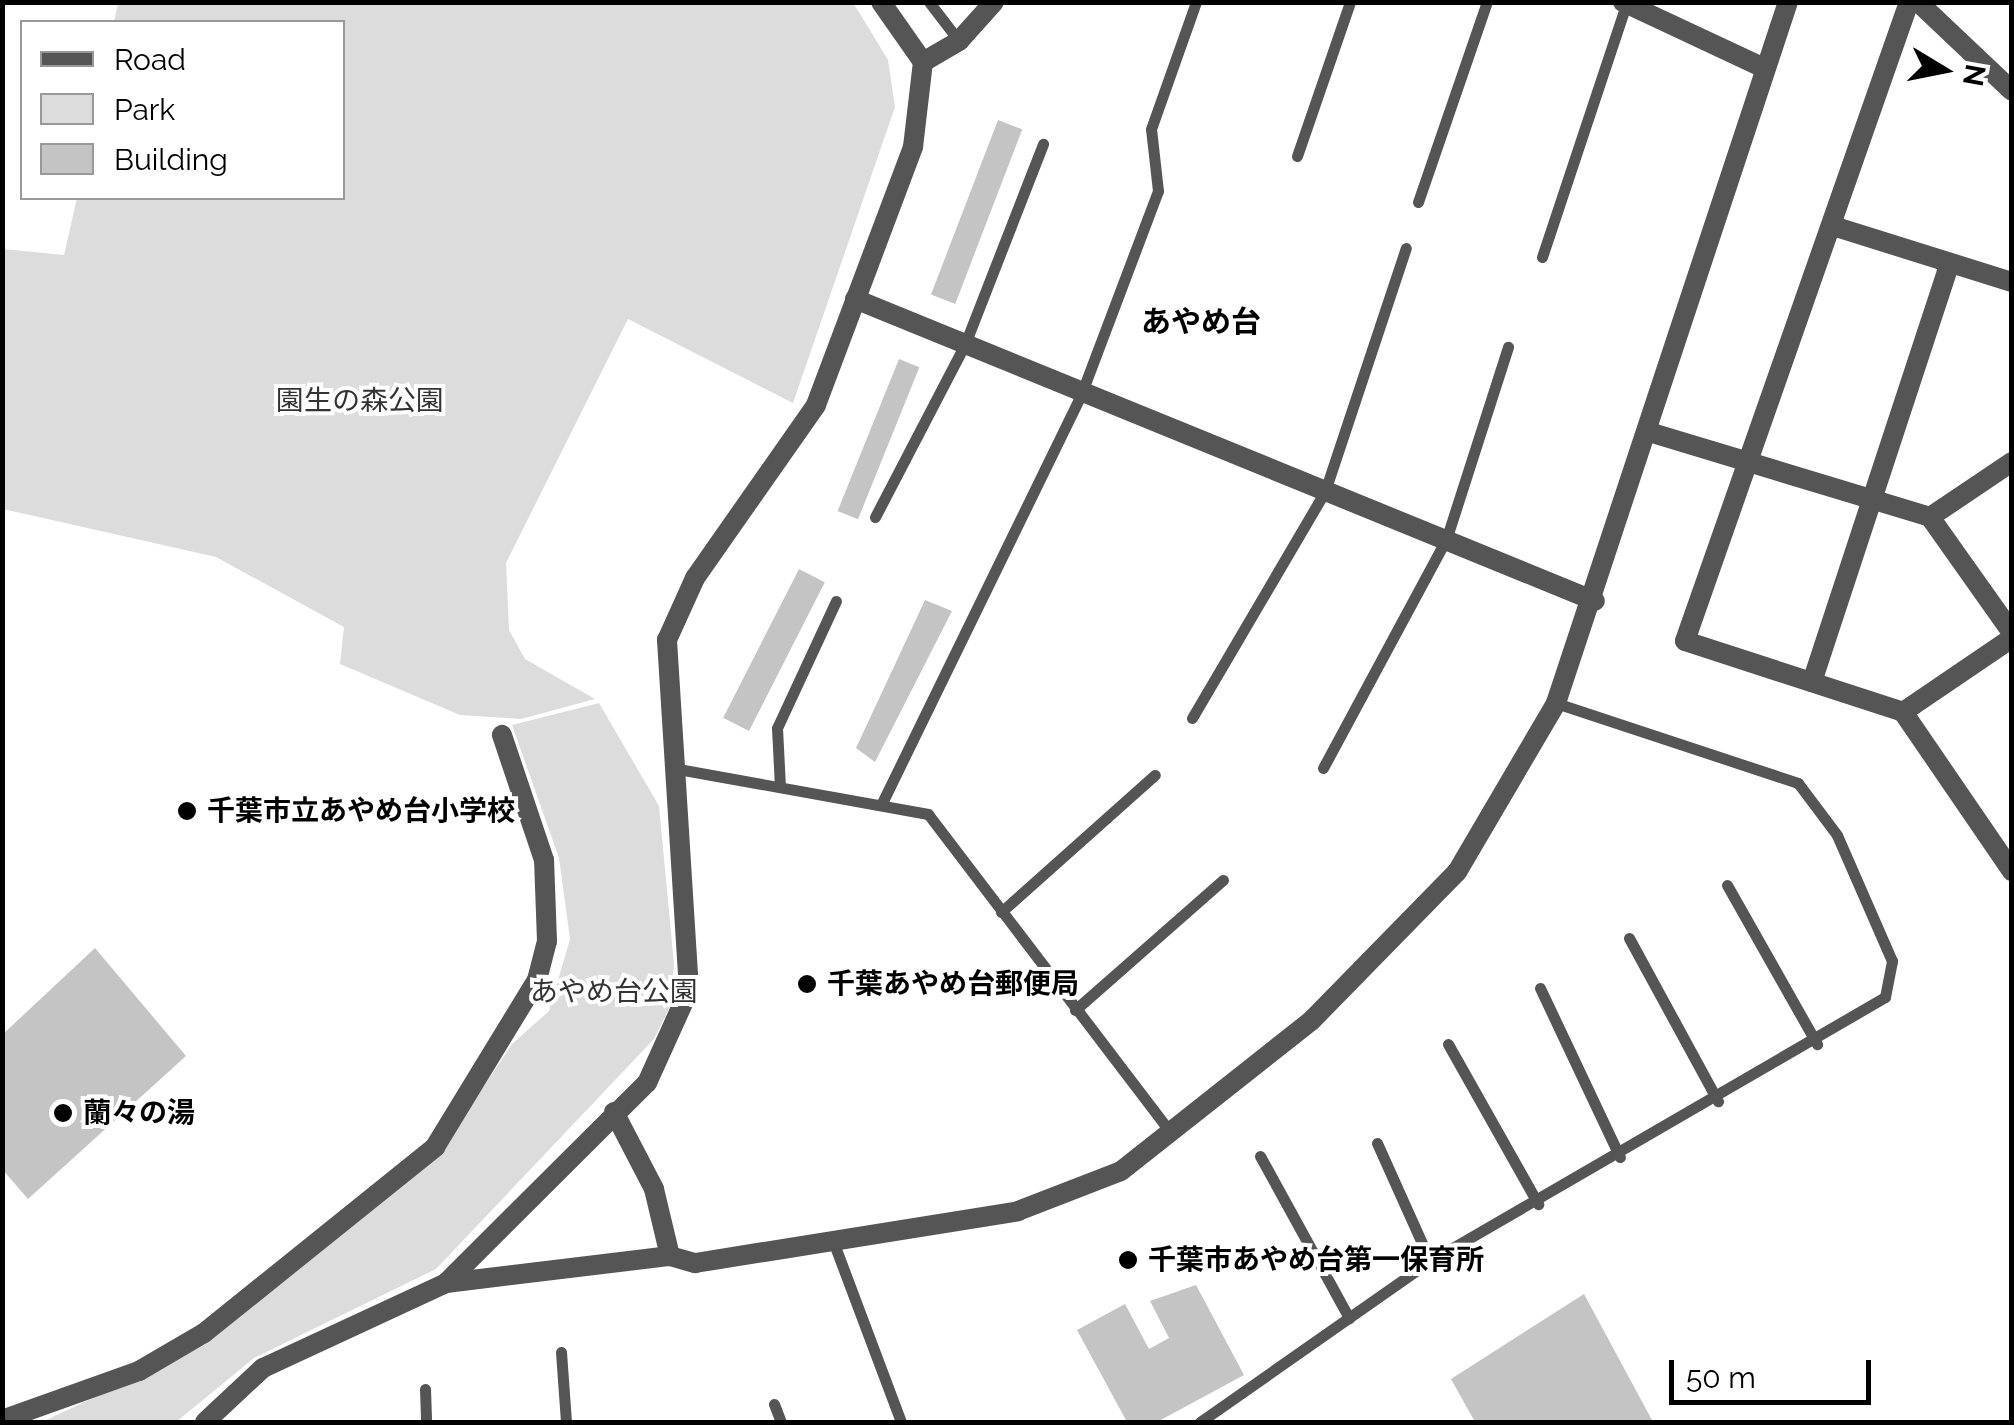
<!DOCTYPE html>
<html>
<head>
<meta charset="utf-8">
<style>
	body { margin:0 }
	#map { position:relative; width:2014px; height:1425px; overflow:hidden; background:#fff; font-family:Raleway,"Noto Sans JP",sans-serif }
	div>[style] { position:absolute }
	.green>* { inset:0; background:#dcdcdc }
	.building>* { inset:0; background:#c4c4c4; transform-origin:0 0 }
	.service>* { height:11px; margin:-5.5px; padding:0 5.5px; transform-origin:5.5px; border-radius:5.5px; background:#555 }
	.minor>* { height:20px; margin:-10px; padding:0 10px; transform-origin:10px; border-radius:10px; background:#555 }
	.tertiary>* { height:20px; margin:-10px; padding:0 10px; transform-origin:10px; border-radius:10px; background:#555 }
	.dots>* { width:28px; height:28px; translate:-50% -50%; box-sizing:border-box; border:5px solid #fff; border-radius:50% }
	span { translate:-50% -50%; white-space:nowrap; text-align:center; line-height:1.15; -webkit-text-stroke:8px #fff; paint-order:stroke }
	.park-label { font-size:28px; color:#333 }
	.poi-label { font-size:28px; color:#000; font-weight:700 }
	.left { translate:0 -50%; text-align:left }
	.neighbourhood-label { font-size:30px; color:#000; font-weight:700 }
	.frame { position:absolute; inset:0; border:5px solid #000; pointer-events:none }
	.legend { position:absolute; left:20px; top:20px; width:325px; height:180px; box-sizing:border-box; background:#fff; border:2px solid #999; margin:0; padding:12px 18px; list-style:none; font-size:30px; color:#000 }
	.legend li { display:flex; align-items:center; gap:20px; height:50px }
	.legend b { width:50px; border:2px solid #999 }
	.north { position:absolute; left:1894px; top:20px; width:100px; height:100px; -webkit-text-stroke:8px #fff; paint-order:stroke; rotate:100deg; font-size:28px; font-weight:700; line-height:40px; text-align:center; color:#000 }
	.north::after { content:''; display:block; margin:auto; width:35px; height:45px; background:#000; clip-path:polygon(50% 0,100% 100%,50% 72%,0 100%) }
	.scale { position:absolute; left:1669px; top:1360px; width:202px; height:45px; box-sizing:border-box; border:5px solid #000; border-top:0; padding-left:12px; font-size:30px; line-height:35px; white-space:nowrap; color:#000; -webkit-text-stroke:8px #fff; paint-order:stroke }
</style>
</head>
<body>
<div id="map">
	<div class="green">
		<i style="clip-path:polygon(118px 3px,852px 2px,859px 12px,888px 60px,895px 107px,793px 403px,628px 319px,506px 563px,509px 630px,525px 659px,595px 699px,521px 719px,460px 715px,340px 664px,344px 627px,216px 557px,3px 509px,3px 249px,64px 255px,77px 198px,342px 198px,342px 22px,114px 22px)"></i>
		<i style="clip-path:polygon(599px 703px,659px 806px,674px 964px,670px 1006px,654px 1039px,436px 1269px,254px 1358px,176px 1422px,42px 1422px,203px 1346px,438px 1156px,512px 1044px,549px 1011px,570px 939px,559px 858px,512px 725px)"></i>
	</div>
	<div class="building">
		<i style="left:998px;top:120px;width:26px;height:187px;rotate:21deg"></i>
		<i style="left:899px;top:359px;width:22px;height:164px;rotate:22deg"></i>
		<i style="left:799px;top:569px;width:29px;height:167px;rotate:27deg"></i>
		<i style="clip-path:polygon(925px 600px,952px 611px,875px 762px,856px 748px)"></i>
		<i style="clip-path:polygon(95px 948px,186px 1056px,28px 1199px,2px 1169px,2px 1035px)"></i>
		<i style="clip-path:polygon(1196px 1285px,1244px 1375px,1157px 1422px,1127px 1422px,1077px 1330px,1125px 1304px,1149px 1349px,1169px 1338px,1150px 1301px)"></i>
		<i style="clip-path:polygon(1584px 1294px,1653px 1422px,1475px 1422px,1451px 1379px)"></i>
	</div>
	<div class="service">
		<i style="left:929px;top:2px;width:49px;rotate:52.4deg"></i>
		<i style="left:1297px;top:156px;width:163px;rotate:-71deg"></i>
		<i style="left:1418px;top:202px;width:212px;rotate:-71deg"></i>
		<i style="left:1542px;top:257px;width:267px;rotate:-71.6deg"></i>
		<i style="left:875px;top:517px;width:195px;rotate:-62.5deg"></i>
		<i style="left:965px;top:344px;width:215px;rotate:-68.7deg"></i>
		<i style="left:1192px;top:718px;width:263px;rotate:-59.6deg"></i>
		<i style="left:1325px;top:491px;width:256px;rotate:-71.6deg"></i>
		<i style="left:1323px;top:768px;width:259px;rotate:-61.7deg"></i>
		<i style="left:1446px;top:540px;width:203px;rotate:-72.2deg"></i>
		<i style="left:678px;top:769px;width:254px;rotate:10.2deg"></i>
		<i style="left:928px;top:814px;width:401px;rotate:52.7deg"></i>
		<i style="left:780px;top:787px;width:59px;rotate:-92.9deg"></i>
		<i style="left:777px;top:728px;width:140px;rotate:-65.1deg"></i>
		<i style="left:881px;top:805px;width:459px;rotate:-64deg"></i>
		<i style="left:1082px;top:392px;width:215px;rotate:-69.3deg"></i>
		<i style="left:1158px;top:191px;width:62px;rotate:-96.4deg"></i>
		<i style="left:1151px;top:129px;width:135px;rotate:-70.5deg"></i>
		<i style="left:1727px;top:885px;width:183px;rotate:60.5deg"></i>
		<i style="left:1001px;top:912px;width:206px;rotate:-41.7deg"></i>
		<i style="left:1629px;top:938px;width:186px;rotate:61.4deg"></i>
		<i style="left:1540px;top:988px;width:187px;rotate:64.7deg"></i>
		<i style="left:1075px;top:1010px;width:197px;rotate:-41.3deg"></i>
		<i style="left:1448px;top:1044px;width:184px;rotate:60.6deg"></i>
		<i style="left:1377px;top:1143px;width:129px;rotate:65.8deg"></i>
		<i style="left:1260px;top:1156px;width:185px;rotate:61.2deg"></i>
		<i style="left:833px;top:1241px;width:193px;rotate:69.4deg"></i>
		<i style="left:561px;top:1352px;width:70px;rotate:85.9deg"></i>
		<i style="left:425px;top:1389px;width:33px;rotate:88deg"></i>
		<i style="left:774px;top:1404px;width:19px;rotate:69deg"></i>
		<i style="left:1200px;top:1422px;width:281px;rotate:-35deg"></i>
		<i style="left:1430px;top:1261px;width:526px;rotate:-30.12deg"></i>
		<i style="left:1885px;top:997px;width:37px;rotate:-79deg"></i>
		<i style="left:1892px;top:961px;width:137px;rotate:-113.6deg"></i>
		<i style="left:1837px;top:835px;width:65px;rotate:-126.9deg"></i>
		<i style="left:1798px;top:783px;width:255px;rotate:-161.7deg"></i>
	</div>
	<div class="minor">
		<i style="left:1623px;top:2px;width:156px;rotate:25.1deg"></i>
		<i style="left:1909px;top:2px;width:677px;rotate:109.32deg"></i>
		<i style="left:1685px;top:641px;width:229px;rotate:18deg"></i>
		<i style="left:1903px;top:712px;width:193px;rotate:55.6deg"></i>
		<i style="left:1918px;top:2px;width:129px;rotate:43.4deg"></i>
		<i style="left:923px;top:62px;width:42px;rotate:-30.3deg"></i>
		<i style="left:959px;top:41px;width:52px;rotate:-48.1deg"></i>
		<i style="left:1833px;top:226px;width:188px;rotate:17.4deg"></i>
		<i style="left:855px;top:299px;width:799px;rotate:22.2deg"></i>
		<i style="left:1649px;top:432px;width:294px;rotate:16.8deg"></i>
		<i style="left:1930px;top:517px;width:142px;rotate:54.7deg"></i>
		<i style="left:1930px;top:517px;width:99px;rotate:-33.9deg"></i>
		<i style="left:1812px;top:682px;width:441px;rotate:-71.8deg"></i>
		<i style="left:1903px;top:712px;width:132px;rotate:-34.2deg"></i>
		<i style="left:614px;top:1112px;width:87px;rotate:62.5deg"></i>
		<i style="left:654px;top:1189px;width:69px;rotate:76.6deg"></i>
		<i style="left:446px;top:1283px;width:226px;rotate:-6.9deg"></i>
		<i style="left:670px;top:1256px;width:26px;rotate:16deg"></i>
		<i style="left:695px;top:1263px;width:327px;rotate:-9.1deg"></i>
		<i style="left:1018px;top:1211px;width:110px;rotate:-21.2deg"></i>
		<i style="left:1121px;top:1171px;width:243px;rotate:-38.3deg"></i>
		<i style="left:1312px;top:1020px;width:207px;rotate:-45.6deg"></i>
		<i style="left:1457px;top:872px;width:196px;rotate:-59.6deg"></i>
		<i style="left:1556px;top:703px;width:738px;rotate:-71.69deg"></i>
		<i style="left:446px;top:1283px;width:284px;rotate:-44.9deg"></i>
		<i style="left:647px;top:1083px;width:102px;rotate:-65.7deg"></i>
		<i style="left:689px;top:990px;width:351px;rotate:-93.6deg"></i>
		<i style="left:667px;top:640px;width:68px;rotate:-65.7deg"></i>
		<i style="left:695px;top:578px;width:211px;rotate:-55deg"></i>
		<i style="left:816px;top:405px;width:276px;rotate:-69.4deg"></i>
		<i style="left:913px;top:147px;width:86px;rotate:-83.3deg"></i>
		<i style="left:923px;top:62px;width:73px;rotate:-125deg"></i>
		<i style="left:2px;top:1420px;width:145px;rotate:-19.7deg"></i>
		<i style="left:139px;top:1371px;width:75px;rotate:-30.3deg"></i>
		<i style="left:204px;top:1333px;width:297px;rotate:-38.8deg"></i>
		<i style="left:435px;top:1147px;width:196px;rotate:-58.6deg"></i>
		<i style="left:537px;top:980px;width:40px;rotate:-75.6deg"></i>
		<i style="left:547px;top:941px;width:81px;rotate:-92.1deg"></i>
		<i style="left:544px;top:860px;width:132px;rotate:-108.6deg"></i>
	</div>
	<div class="tertiary">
		<i style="left:205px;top:1422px;width:79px;rotate:-43deg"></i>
		<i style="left:263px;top:1368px;width:202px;rotate:-24.9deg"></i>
	</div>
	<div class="dots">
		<i style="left:187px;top:811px;background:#000"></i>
		<i style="left:807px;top:984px;background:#000"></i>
		<i style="left:63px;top:1113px;background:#000"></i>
		<i style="left:1128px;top:1260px;background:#000"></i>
	</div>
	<div class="park-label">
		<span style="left:360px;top:401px">園生の森公園</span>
		<span style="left:614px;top:992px">あやめ台公園</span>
	</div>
	<div class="poi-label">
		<span class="left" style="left:207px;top:811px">千葉市立あやめ台小学校</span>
		<span class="left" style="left:827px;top:984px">千葉あやめ台郵便局</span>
		<span class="left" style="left:83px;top:1113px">蘭々の湯</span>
		<span class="left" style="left:1148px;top:1260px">千葉市あやめ台第一保育所</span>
	</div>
	<div class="neighbourhood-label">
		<span style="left:1201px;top:322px">あやめ台</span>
	</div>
	<div class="frame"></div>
	<ul class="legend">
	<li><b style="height:12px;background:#555"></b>Road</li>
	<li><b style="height:28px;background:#dcdcdc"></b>Park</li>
	<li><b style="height:28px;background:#c4c4c4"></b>Building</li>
	</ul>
	<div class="north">N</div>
	<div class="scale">50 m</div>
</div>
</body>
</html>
